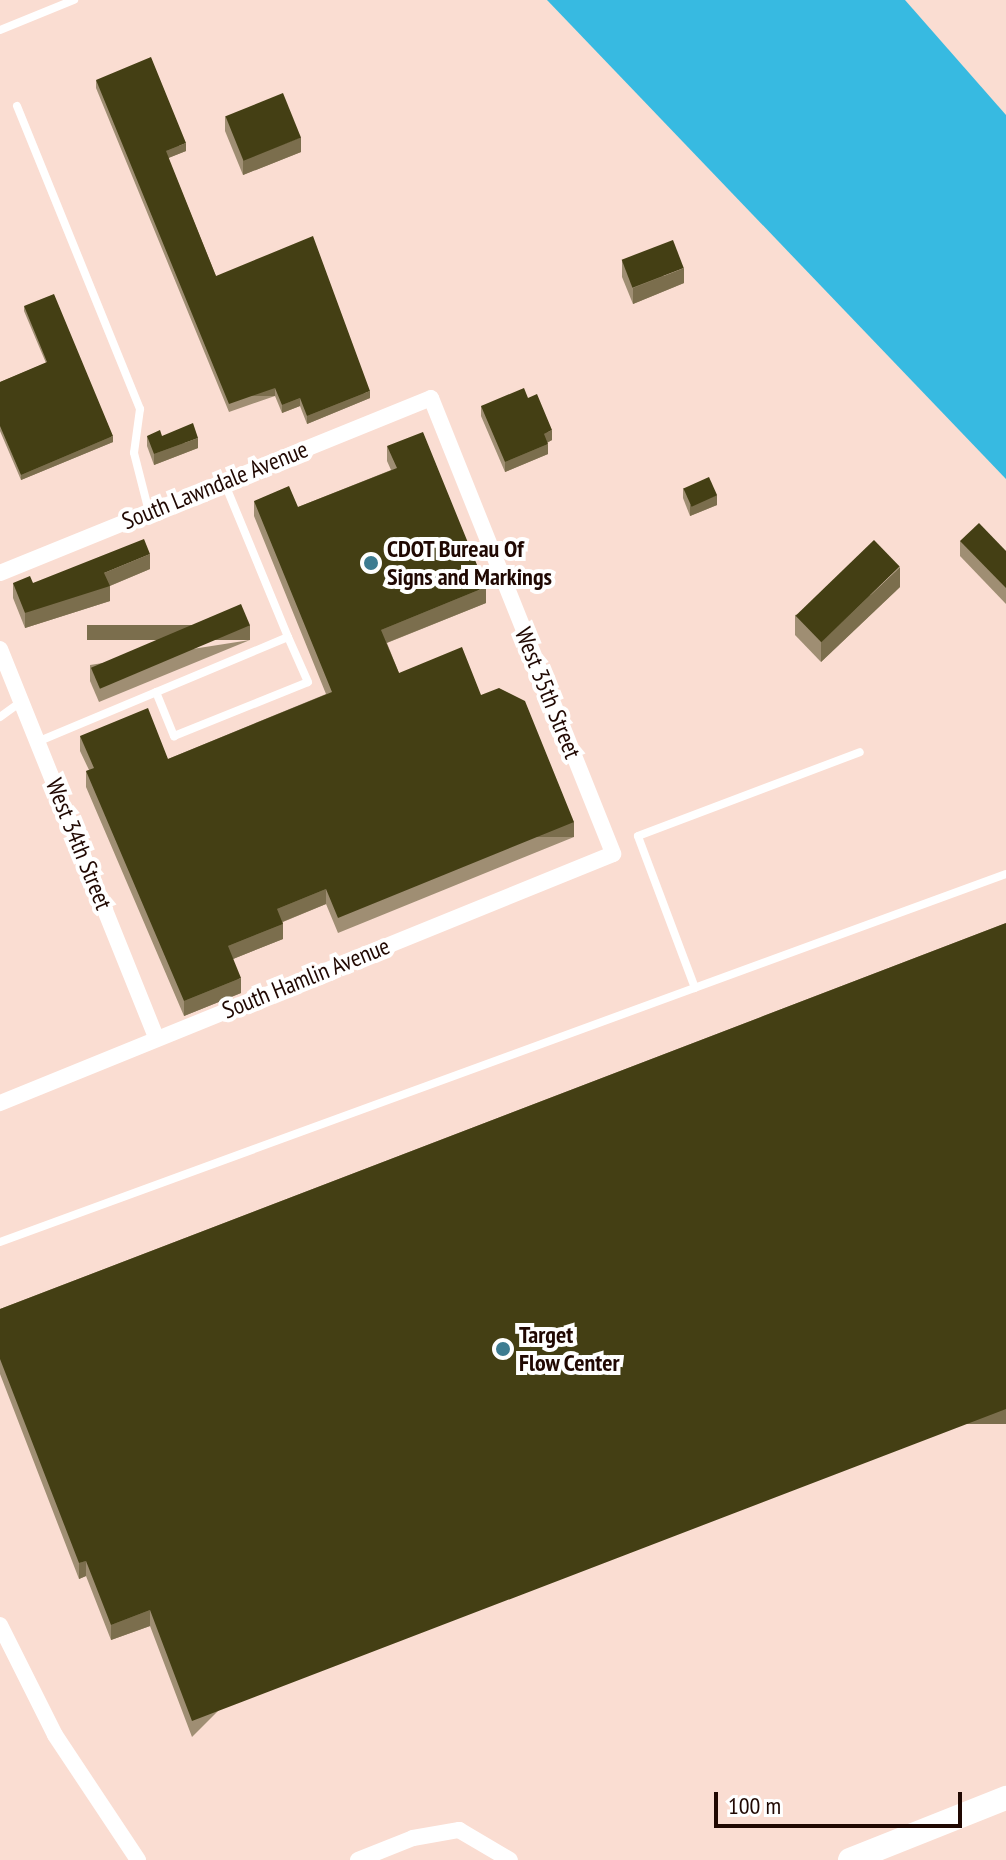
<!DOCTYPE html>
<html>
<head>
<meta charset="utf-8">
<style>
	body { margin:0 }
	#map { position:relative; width:1006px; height:1860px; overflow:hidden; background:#faddd2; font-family:"PT Sans Narrow",sans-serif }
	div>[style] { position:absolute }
	.water>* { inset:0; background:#37bae1 }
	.service>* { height:8px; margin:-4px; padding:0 4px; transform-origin:4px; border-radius:4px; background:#fff }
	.minor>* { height:16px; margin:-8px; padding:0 8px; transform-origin:8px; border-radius:8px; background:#fff }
	.secondary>* { height:24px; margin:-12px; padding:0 12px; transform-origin:12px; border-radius:12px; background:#fff }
	.wall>* { inset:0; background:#9f8e73 }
	.shaded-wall>* { inset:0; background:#7b6e4d; transform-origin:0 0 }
	.building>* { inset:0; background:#443f14; transform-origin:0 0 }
	.dots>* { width:22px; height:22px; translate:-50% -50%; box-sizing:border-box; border:4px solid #fff; border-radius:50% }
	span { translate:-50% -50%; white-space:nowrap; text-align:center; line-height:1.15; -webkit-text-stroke:8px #fff; paint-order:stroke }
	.street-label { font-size:24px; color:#200802 }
	.poi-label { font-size:24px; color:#200802; font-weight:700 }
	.left { translate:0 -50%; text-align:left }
	.scale { position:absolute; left:714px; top:1792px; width:248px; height:36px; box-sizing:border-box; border:4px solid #200802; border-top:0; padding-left:10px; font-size:24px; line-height:28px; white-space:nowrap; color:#200802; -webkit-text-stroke:6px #fff; paint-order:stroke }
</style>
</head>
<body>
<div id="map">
	<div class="water">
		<i style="clip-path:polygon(547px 0,905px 0,1006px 115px,1006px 479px)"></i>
	</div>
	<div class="service">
		<i style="left:0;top:30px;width:80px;rotate:-22.1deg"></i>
		<i style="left:17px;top:106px;width:327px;rotate:67.9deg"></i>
		<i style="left:140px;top:409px;width:44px;rotate:97.8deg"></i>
		<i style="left:134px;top:453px;width:61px;rotate:75.7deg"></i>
		<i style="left:156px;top:692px;width:48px;rotate:67.8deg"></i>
		<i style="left:174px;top:736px;width:144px;rotate:-21.9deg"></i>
		<i style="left:308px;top:682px;width:49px;rotate:-114deg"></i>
		<i style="left:0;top:717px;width:26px;rotate:-36deg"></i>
		<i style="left:37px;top:742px;width:272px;rotate:-22.7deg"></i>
		<i style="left:288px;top:637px;width:168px;rotate:-112.4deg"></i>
		<i style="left:695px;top:988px;width:162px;rotate:-110.6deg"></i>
		<i style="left:638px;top:836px;width:237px;rotate:-20.7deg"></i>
		<i style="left:0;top:1242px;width:1071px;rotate:-20.09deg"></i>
	</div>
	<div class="minor">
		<i style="left:0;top:573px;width:465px;rotate:-22.1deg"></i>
		<i style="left:431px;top:398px;width:491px;rotate:68.2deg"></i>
		<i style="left:613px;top:854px;width:662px;rotate:157.89deg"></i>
		<i style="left:0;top:649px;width:420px;rotate:68.1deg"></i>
		<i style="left:0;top:1625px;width:123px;rotate:63.4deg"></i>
		<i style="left:55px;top:1735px;width:150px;rotate:56.4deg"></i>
		<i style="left:358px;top:1860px;width:59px;rotate:-21.8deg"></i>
		<i style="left:413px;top:1838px;width:47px;rotate:-9.9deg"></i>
		<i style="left:459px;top:1830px;width:59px;rotate:30.5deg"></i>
	</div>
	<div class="secondary">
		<i style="left:850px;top:1860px;width:168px;rotate:-21.7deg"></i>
	</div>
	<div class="wall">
		<i style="clip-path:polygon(96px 80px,186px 151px,168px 158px,216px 276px,370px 398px,307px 424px,300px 406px,282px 413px,275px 396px,229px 412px,96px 88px)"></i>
		<i style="clip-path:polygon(225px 116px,301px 152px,243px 175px,225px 131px)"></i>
		<i style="clip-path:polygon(622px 261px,684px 283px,633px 304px,622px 277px)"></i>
		<i style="clip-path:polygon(24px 306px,113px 442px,21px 480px,0 431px,0 382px,46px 363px,24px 311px)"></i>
		<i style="clip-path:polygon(528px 398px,552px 440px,547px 443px,548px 454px,505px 472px,481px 416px,481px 406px)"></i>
		<i style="clip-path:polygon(147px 436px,162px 436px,198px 448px,154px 465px,147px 446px)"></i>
		<i style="clip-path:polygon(387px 446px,486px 603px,387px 643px,399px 673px,481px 695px,574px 837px,338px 933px,326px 904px,283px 922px,283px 939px,233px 959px,241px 993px,184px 1016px,86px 787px,86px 771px,89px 770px,80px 751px,80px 736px,168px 759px,326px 694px,254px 516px,254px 501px,298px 507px,391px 470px,387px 461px)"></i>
		<i style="clip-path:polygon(683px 488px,717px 505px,690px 516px,683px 498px)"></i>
		<i style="clip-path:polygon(960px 541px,1006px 551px,1006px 604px,960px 556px)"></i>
		<i style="clip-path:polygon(150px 569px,110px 586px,110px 601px,25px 628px,13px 598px,13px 583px,33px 583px)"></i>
		<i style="clip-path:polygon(900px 587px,821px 662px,795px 635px,795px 615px)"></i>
		<i style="clip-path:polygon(250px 640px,99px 702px,90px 681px,90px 665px)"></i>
		<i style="clip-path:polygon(1006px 923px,192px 1737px,150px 1626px,111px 1640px,86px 1576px,79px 1579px,0 1374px,0 1309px)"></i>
	</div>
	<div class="shaded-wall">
		<i style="clip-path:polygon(301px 137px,301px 152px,243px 175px,243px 160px)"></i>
		<i style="clip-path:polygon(186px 143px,186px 151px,166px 159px,166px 151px)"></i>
		<i style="clip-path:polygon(684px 268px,684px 283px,633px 304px,633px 288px)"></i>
		<i style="left:275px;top:388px;width:8px;height:49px;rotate:90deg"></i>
		<i style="clip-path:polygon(370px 391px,370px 398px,307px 424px,307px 416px)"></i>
		<i style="clip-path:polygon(300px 398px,300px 406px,282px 413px,282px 405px)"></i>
		<i style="clip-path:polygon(552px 430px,552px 440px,544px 444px,544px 434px)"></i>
		<i style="clip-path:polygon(113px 436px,113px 442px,21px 480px,21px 475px)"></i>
		<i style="clip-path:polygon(198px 438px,198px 448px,154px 465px,154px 454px)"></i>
		<i style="clip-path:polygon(548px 444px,548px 454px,505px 472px,505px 462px)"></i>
		<i style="clip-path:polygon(717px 495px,717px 505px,690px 516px,690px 505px)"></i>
		<i style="clip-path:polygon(150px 554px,150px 569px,107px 587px,110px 586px,110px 601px,25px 628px,25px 613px,104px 573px)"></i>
		<i style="clip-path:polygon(900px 567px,900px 587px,821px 662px,821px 642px)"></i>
		<i style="clip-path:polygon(486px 587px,486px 603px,381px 645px,381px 630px)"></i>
		<i style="left:250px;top:625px;width:15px;height:163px;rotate:90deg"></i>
		<i style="left:574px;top:822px;width:15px;height:255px;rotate:90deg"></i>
		<i style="clip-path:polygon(326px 889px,326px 904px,277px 924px,277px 909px)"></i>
		<i style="clip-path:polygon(283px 924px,283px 939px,228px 961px,228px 946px)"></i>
		<i style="clip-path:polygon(241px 978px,241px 993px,184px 1016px,184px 1001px)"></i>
		<i style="left:1006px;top:1409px;width:15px;height:872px;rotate:90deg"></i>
		<i style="clip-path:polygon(86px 1561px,86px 1576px,79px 1579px,79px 1563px)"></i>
		<i style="clip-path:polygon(150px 1610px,150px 1626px,111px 1640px,111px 1625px)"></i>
	</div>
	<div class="building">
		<i style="clip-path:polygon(151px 57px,186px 143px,166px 151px,216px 276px,313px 236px,370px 391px,307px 416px,300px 398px,282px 405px,275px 388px,229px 404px,96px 80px)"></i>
		<i style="left:283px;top:93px;width:48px;height:62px;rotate:68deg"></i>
		<i style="left:673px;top:240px;width:30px;height:55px;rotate:69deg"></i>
		<i style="clip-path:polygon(54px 294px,113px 436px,21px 475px,0 426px,0 382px,47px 362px,24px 306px)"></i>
		<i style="clip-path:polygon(524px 388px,528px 398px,537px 394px,552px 430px,544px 434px,548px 444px,505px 462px,481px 406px)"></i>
		<i style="clip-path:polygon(193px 423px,198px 438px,154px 454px,147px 436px,160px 430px,162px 436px)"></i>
		<i style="clip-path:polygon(423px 432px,486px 587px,381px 630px,399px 673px,462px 647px,481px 695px,499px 688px,525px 701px,574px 822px,338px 918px,326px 889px,277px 909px,283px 924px,228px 946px,241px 978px,184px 1001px,86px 771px,94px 768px,80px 736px,148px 708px,168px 759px,332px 692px,254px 501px,289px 486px,298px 507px,397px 468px,387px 446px)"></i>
		<i style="left:709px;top:477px;width:20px;height:28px;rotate:66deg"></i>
		<i style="clip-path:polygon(979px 523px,1006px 551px,1006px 588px,960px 541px)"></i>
		<i style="clip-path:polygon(144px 539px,150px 554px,104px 573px,110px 586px,25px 613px,13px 583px,30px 576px,33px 583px)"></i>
		<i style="left:874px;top:540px;width:37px;height:109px;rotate:46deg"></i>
		<i style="left:241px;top:604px;width:23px;height:163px;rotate:67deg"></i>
		<i style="clip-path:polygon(1006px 923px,1006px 1409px,192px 1721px,150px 1610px,111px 1625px,86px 1561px,79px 1563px,0 1359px,0 1309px)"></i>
	</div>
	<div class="dots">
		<i style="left:371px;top:563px;background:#3d7c91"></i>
		<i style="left:503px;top:1349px;background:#3d7c91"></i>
	</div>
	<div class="street-label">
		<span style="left:215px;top:485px;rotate:-22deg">South Lawndale Avenue</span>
		<span style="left:548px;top:693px;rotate:68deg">West 35th Street</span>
		<span style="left:79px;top:844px;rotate:68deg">West 34th Street</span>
		<span style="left:306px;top:978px;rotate:-22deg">South Hamlin Avenue</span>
	</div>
	<div class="poi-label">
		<span class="left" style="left:387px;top:563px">CDOT Bureau Of<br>Signs and Markings</span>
		<span class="left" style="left:519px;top:1349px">Target<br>Flow Center</span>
	</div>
	<div class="scale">100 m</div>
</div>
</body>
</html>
